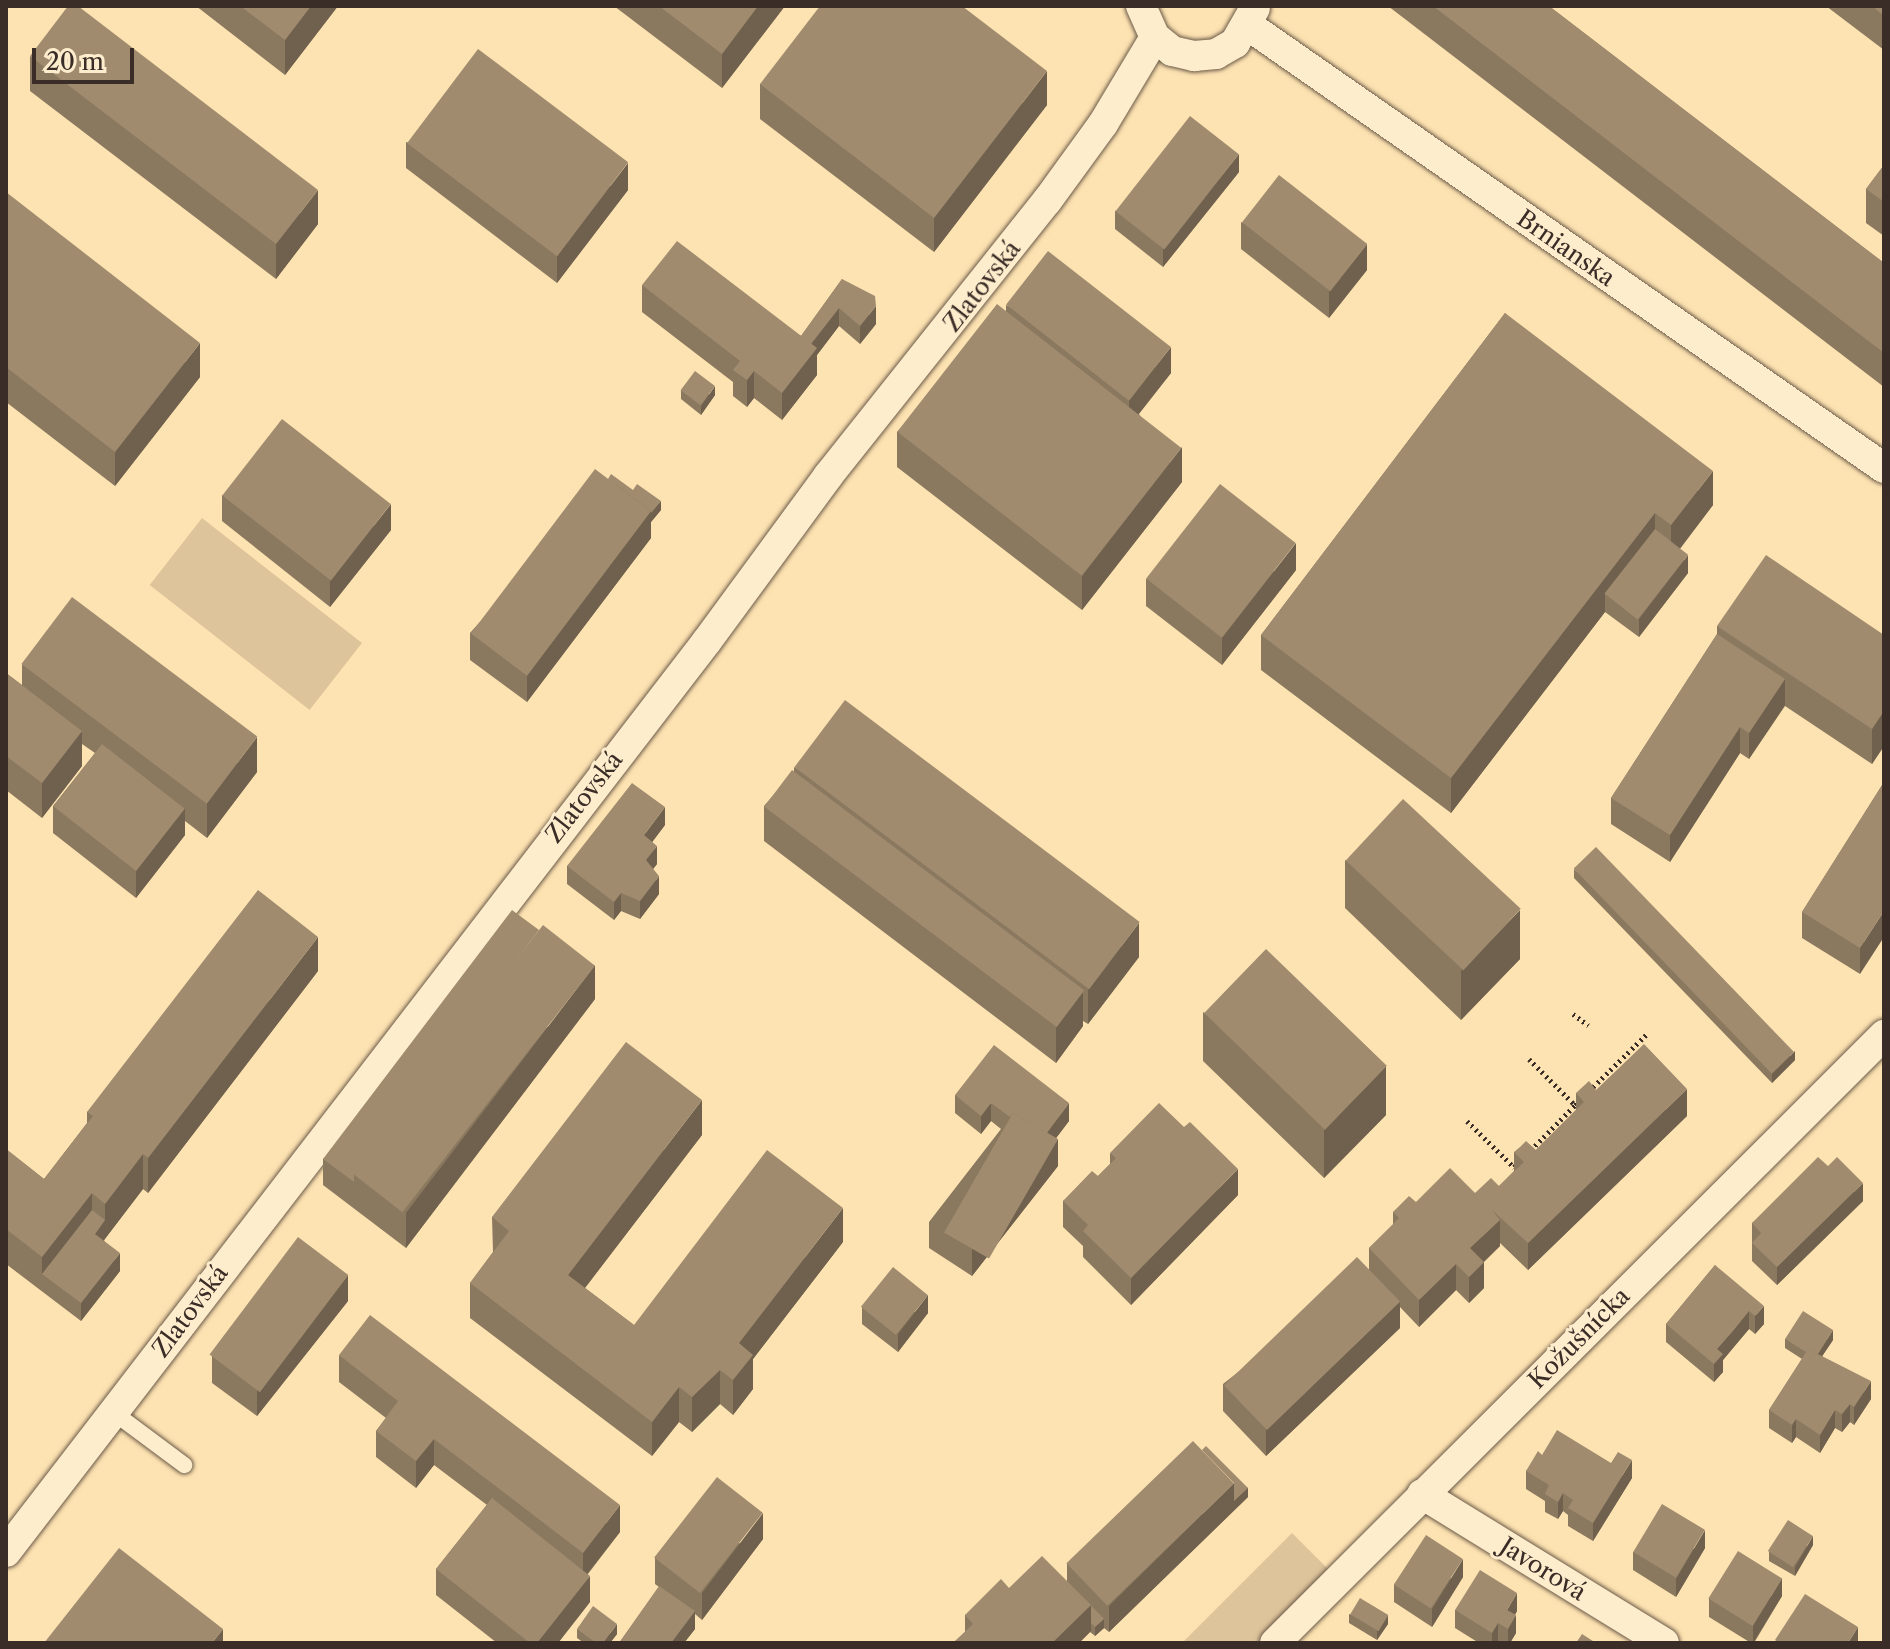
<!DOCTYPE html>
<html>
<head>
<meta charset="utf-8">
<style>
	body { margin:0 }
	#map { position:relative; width:1890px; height:1649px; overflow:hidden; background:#fee3b2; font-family:"Libre Caslon Text",serif }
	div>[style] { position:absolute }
	.green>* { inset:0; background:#ddc49a; transform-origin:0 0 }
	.path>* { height:5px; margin-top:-2.5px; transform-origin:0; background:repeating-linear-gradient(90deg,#3a2c26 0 2px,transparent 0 6px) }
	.roads { filter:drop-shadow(0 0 2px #6b5a49) drop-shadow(0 0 2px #6b5a49) }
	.service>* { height:16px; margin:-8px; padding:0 8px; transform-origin:8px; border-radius:8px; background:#feedcd }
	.minor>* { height:30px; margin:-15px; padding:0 15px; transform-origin:15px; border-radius:15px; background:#feedcd }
	.wall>* { inset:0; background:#8a785f }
	.shaded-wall>* { inset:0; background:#70614e }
	.building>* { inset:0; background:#a08b6f; transform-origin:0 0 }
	span { translate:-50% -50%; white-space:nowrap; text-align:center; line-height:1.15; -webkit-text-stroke:6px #feedcd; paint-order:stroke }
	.street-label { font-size:24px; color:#3a2c26 }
	.frame { position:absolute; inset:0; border:8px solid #3a2c26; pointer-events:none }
	.scale { position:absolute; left:32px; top:48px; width:102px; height:36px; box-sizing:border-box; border:4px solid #3a2c26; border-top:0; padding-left:10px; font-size:24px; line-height:28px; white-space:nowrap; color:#3a2c26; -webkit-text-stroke:6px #feedcd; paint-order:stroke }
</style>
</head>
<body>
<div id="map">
	<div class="green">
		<i style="left:202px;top:518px;width:203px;height:85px;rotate:38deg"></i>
		<i style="clip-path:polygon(1292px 1533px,1338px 1579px,1278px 1643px,1182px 1643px)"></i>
	</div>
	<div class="path">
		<i style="left:1573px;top:1014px;width:19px;rotate:36deg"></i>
		<i style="left:1529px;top:1059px;width:65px;rotate:45deg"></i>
		<i style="left:1575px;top:1105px;width:6px;rotate:-45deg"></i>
		<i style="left:1589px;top:1091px;width:83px;rotate:-44.5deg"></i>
		<i style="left:1467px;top:1121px;width:66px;rotate:44.4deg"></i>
		<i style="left:1514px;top:1167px;width:6px;rotate:-45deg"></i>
		<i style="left:1531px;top:1150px;width:63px;rotate:-45.6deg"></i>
	</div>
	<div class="roads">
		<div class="service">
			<i style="left:113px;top:1412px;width:89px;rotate:36.7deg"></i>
		</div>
		<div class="minor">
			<i style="left:1141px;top:6px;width:34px;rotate:66deg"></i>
			<i style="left:1155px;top:37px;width:22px;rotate:39deg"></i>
			<i style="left:1172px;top:51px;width:23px;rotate:13deg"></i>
			<i style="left:1194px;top:56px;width:22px;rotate:-5deg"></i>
			<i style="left:1216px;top:54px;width:22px;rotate:-30deg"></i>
			<i style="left:1235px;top:43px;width:40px;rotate:-60.3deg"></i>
			<i style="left:1249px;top:26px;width:774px;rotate:34.84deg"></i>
			<i style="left:1422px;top:1494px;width:284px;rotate:31.6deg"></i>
			<i style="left:6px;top:1552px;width:1149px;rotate:-52.42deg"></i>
			<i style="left:707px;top:641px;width:205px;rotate:-53.7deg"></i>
			<i style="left:828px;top:476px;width:352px;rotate:-51.5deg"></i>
			<i style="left:1047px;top:201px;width:95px;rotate:-54deg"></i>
			<i style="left:1103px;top:124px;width:101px;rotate:-59.1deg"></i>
			<i style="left:1275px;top:1643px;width:861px;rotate:-44.95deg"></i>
		</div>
	</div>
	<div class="wall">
		<i style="clip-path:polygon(196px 6px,338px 6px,285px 75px)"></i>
		<i style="clip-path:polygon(614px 6px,785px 6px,722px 88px)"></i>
		<i style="clip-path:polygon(1388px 6px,1549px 6px,1884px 263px,1884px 387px)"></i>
		<i style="clip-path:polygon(1826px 6px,1884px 6px,1884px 50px)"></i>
		<i style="clip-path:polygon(30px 56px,318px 224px,276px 279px,30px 91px)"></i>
		<i style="clip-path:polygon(760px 84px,1047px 105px,934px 252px,760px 119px)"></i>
		<i style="clip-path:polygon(406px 142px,628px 190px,557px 283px,406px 168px)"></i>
		<i style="clip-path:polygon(1884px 165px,1884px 236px,1866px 223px,1866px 189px)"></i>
		<i style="clip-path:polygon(1239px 172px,1163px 267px,1115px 229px,1115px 211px)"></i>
		<i style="clip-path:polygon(6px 192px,200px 377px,115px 486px,6px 402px)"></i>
		<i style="clip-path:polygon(1241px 222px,1367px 270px,1329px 318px,1241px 249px)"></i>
		<i style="clip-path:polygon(842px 279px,876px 324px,860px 344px,839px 326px,817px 355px,817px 375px,782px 420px,754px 398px,747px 407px,733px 396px,733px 382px,642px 312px,642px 285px,801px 336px)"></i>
		<i style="clip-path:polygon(1006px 305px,1171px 373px,1139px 414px,1182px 482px,1082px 610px,897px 467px,897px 432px,1006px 312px)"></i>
		<i style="clip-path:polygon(1505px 313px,1713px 505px,1680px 549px,1688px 573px,1639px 637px,1605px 612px,1451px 813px,1261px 670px,1261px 635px)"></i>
		<i style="clip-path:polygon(681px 390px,715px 395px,701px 415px,681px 399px)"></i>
		<i style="clip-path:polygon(608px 479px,661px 510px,651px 522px,651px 538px,527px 702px,470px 660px,470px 633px)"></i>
		<i style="clip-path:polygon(222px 495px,391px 530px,330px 607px,222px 521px)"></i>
		<i style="clip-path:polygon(1296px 570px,1222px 665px,1146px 606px,1146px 579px)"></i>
		<i style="clip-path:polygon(1717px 626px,1884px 635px,1884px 746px,1872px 764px,1785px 706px,1749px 759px,1740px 753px,1670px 862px,1611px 824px,1611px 798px,1717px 634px)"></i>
		<i style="clip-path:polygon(22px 664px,257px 772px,207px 838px,185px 821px,185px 835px,136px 898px,53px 833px,53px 806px,95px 753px,82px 744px,82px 766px,42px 818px,6px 790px,6px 673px,22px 685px)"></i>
		<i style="clip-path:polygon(794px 767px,1139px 957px,1088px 1024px,1083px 1021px,1083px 1026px,1056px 1063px,764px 841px,764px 806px,794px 771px)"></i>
		<i style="clip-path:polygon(1884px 782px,1860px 974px,1802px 938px,1802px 912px)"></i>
		<i style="clip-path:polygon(665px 825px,652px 842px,657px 864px,653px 869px,659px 894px,640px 919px,621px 911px,614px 920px,567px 884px,567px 866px)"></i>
		<i style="clip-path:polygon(1345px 860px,1520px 959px,1461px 1020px,1345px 908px)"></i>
		<i style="clip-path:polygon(1574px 869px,1795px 1060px,1772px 1083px,1574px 878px)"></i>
		<i style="clip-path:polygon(318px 971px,148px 1193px,143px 1189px,104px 1240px,120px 1271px,81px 1321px,6px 1264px,6px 1149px,44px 1179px,87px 1123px,87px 1112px)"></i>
		<i style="clip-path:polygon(595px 999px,406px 1248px,323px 1185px,323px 1159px)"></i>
		<i style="clip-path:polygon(1203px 1012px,1386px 1115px,1324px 1178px,1203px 1061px)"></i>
		<i style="clip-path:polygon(1596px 1090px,1687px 1116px,1528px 1270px,1500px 1243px,1500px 1246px,1484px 1262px,1484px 1288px,1469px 1303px,1456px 1290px,1419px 1327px,1400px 1307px,1400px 1328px,1266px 1456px,1223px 1411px,1223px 1384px,1369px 1269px,1369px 1248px,1393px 1225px,1393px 1212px,1416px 1202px,1475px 1193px,1499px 1186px,1514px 1171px,1514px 1152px,1536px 1150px,1576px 1110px,1576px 1093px)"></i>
		<i style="clip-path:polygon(955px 1095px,1069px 1121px,1056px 1138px,1058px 1166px,972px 1276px,929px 1248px,929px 1222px,1001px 1129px,991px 1121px,981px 1134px,955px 1113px)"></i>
		<i style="clip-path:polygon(702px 1135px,585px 1288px,634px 1325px,843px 1242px,753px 1359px,753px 1389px,733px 1415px,720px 1404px,692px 1432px,679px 1422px,652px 1456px,470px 1318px,470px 1283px,493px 1252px,492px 1217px)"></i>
		<i style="clip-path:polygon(1110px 1153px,1238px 1195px,1131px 1305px,1083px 1257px,1083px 1246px,1063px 1227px,1063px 1201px,1098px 1176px,1110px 1164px)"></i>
		<i style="clip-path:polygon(1828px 1166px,1863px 1201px,1777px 1285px,1752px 1261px,1752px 1223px)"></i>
		<i style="clip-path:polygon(1715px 1265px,1764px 1324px,1755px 1334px,1749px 1329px,1733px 1348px,1723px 1360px,1723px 1372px,1714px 1382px,1666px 1342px,1666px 1324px)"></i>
		<i style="clip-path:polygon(348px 1301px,257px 1416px,212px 1383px,212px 1356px)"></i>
		<i style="clip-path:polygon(862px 1307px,928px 1313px,898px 1352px,862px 1324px)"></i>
		<i style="clip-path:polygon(1785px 1339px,1833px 1340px,1822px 1356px,1871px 1399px,1854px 1425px,1850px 1422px,1842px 1432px,1835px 1428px,1820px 1453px,1796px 1437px,1792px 1443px,1769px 1428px,1769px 1410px,1802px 1359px,1785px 1348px)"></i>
		<i style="clip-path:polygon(339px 1355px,620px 1532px,588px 1574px,590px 1602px,558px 1643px,497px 1643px,436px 1595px,436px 1569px,487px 1505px,434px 1465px,416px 1488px,376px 1457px,376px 1431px,386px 1418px,339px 1382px)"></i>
		<i style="clip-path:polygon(1542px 1455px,1632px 1478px,1593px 1541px,1568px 1526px,1568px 1515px,1563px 1511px,1558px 1519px,1545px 1512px,1545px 1501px,1526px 1489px,1526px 1471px)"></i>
		<i style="clip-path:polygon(1248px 1497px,1109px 1632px,1104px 1628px,1095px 1636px,1090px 1632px,1079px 1643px,953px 1643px,965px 1632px,965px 1615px,1009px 1588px,1067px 1581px,1067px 1564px)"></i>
		<i style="clip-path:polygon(763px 1539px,702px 1620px,695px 1614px,695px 1629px,684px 1643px,619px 1643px,659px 1587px,655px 1584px,655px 1558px)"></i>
		<i style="clip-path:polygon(1813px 1545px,1795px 1576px,1769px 1561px,1769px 1552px)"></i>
		<i style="clip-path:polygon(1705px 1548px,1676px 1597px,1633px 1570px,1633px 1552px)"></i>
		<i style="clip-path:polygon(1463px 1577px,1432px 1627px,1394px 1602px,1394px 1584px)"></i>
		<i style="clip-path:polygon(1782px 1596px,1754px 1643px,1751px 1643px,1709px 1617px,1709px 1599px)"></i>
		<i style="clip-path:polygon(1455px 1610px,1517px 1611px,1515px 1615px,1516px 1633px,1510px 1643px,1501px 1643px,1498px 1641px,1497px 1643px,1479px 1643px,1455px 1628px)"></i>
		<i style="clip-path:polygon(1349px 1614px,1388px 1624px,1377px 1640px,1349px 1623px)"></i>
		<i style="clip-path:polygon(577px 1629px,617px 1634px,610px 1643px,584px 1643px,577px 1638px)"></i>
	</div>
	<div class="shaded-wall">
		<i style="clip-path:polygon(311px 6px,338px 6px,285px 75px,285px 40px)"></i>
		<i style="clip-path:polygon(758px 6px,785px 6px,722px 88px,722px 54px)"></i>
		<i style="clip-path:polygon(1047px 71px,1047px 105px,934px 252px,934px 218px)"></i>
		<i style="clip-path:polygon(1239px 154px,1239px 172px,1163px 267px,1163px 249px)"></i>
		<i style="clip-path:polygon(628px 163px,628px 190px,557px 283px,557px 256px)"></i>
		<i style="clip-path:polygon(318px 190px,318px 224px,276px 279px,276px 244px)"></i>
		<i style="clip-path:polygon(1367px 244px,1367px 270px,1329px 318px,1329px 292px)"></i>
		<i style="clip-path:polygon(876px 306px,876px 324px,860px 344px,860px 326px)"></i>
		<i style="clip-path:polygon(839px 308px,839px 326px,817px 355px,817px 375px,782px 420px,782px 393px,807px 349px)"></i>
		<i style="clip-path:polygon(200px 343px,200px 377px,115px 486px,115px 452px)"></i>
		<i style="clip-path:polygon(1171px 347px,1171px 373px,1129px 426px,1129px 400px)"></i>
		<i style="clip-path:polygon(754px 371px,754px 398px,747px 407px,747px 380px)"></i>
		<i style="clip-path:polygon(715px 386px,715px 395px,701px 415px,701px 406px)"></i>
		<i style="clip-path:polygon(1182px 447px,1182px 482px,1082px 610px,1082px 576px)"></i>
		<i style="clip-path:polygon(1713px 471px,1713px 505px,1671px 560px,1671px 525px)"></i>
		<i style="clip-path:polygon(661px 501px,661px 510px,651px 522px,651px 538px,527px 702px,527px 676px,651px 511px)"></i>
		<i style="clip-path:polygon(391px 504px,391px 530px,330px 607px,330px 581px)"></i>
		<i style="clip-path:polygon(1655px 513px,1655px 547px,1605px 594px,1605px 612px,1451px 813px,1451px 778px)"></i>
		<i style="clip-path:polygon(1296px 543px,1296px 570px,1222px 665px,1222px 638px)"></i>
		<i style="clip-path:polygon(1688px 555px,1688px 573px,1639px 637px,1639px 619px)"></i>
		<i style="clip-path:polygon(1785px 679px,1785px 705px,1749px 759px,1749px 733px)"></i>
		<i style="clip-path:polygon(1884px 711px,1884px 746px,1872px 764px,1872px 729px)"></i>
		<i style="clip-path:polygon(1740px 727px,1740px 753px,1670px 862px,1670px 835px)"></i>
		<i style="clip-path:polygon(82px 731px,82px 766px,42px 818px,42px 783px)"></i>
		<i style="clip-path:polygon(257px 737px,257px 772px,207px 838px,207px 803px)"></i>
		<i style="clip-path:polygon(665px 807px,665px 825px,644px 853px,644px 835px)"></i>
		<i style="clip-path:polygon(185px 808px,185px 835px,136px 898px,136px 871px)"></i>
		<i style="clip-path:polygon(657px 846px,657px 864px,646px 878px,646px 860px)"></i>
		<i style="clip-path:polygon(659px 876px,659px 894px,640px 919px,640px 901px)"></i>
		<i style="clip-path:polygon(621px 893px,621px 911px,614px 920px,614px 902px)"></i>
		<i style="clip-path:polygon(1520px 910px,1520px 959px,1461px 1020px,1461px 971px)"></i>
		<i style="clip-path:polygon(1884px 911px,1884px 937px,1860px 974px,1860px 948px)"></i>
		<i style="clip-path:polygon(1139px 923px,1139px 957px,1088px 1024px,1088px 990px)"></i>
		<i style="clip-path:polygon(318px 937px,318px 971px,148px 1193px,148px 1158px)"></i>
		<i style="clip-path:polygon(595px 965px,595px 999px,406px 1248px,406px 1213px)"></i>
		<i style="clip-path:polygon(1083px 992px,1083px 1026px,1056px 1063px,1056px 1028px)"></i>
		<i style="clip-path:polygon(1795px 1051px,1795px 1060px,1772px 1083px,1772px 1074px)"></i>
		<i style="clip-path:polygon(1386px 1066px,1386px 1115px,1324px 1178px,1324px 1130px)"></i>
		<i style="clip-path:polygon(1687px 1089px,1687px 1116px,1528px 1270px,1528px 1243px)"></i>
		<i style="clip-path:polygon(702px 1100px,702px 1135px,568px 1310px,568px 1275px)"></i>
		<i style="clip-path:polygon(991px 1103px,991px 1121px,981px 1134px,981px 1116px)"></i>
		<i style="clip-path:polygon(1069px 1103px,1069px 1121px,1041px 1158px,1041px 1140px)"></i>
		<i style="clip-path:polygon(1058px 1139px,1058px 1166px,972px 1276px,972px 1250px)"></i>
		<i style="clip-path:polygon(143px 1154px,143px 1189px,95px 1252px,95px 1234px,105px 1220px,105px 1204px)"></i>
		<i style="clip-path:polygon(1238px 1169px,1238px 1195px,1131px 1305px,1131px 1278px)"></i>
		<i style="clip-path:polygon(1863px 1183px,1863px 1201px,1777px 1285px,1777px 1267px)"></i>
		<i style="clip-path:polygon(92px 1193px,92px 1228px,42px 1274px,42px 1257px)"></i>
		<i style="clip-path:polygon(843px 1208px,843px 1242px,753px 1359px,753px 1389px,733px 1415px,733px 1380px,739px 1343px)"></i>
		<i style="clip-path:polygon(1500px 1220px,1500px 1246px,1470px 1275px,1470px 1248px)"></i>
		<i style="clip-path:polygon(120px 1253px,120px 1271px,81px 1321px,81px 1303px)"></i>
		<i style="clip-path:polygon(1484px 1262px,1484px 1288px,1469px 1303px,1469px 1277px)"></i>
		<i style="clip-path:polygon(1456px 1264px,1456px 1290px,1419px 1327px,1419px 1300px)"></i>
		<i style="clip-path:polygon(348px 1275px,348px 1301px,257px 1416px,257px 1390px)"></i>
		<i style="clip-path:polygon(928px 1295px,928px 1313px,898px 1352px,898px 1334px)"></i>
		<i style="clip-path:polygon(1400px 1302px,1400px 1328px,1266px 1456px,1266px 1429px)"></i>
		<i style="clip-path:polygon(1764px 1306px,1764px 1324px,1755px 1334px,1755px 1316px)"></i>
		<i style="clip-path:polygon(1749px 1311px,1749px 1329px,1723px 1360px,1723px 1372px,1714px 1382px,1714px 1364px,1717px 1349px)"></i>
		<i style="clip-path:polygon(1833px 1330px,1833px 1340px,1815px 1367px,1815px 1358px)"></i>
		<i style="clip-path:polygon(720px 1370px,720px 1404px,692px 1432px,692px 1397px)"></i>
		<i style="clip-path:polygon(1871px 1381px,1871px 1399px,1854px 1425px,1854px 1407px)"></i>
		<i style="clip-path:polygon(679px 1387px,679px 1422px,652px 1456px,652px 1422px)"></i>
		<i style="clip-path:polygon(1850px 1404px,1850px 1422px,1842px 1432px,1842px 1414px)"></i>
		<i style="clip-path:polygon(1835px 1410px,1835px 1428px,1820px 1453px,1820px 1435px)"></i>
		<i style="clip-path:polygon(1796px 1419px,1796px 1437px,1792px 1443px,1792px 1425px)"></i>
		<i style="clip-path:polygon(434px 1439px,434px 1465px,416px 1488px,416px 1461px)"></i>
		<i style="clip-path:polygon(1632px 1460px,1632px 1478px,1593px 1541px,1593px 1523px)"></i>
		<i style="clip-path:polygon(1234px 1483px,1248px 1488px,1248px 1497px,1109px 1632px,1109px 1606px)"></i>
		<i style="clip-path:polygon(1563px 1493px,1563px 1511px,1558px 1519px,1558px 1502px)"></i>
		<i style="clip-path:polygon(620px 1505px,620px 1532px,583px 1579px,583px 1553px)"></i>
		<i style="clip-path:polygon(763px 1513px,763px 1539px,702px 1620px,702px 1593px)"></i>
		<i style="clip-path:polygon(1705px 1530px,1705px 1548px,1676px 1597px,1676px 1579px)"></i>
		<i style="clip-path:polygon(1813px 1536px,1813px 1545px,1795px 1576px,1795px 1567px)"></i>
		<i style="clip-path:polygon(1463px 1559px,1463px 1577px,1432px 1627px,1432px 1609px)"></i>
		<i style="clip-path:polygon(590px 1576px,590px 1602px,558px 1643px,537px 1643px)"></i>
		<i style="clip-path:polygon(1782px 1578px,1782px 1596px,1753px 1643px,1753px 1626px)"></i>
		<i style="clip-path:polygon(1517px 1593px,1517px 1611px,1507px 1628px,1507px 1610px)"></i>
		<i style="clip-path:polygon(1091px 1605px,1091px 1631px,1079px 1643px,1052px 1643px)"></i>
		<i style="clip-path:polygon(695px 1611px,695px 1629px,684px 1643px,671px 1643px)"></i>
		<i style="clip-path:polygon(1388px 1615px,1388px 1624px,1377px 1640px,1377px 1631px)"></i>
		<i style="clip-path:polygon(1516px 1615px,1516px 1633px,1510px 1643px,1508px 1643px,1508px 1629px)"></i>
		<i style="clip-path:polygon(1104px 1619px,1104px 1628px,1095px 1636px,1095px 1627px)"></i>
		<i style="clip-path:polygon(1498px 1623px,1498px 1641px,1497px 1643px,1492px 1643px,1492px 1633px)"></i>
		<i style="clip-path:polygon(617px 1624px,617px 1634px,610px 1643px,603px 1643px)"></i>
		<i style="clip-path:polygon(1858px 1627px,1858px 1643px,1848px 1643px)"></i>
		<i style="clip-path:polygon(223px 1629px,223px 1643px,212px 1643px)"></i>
	</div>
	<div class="building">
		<i style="clip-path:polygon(68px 6px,78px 6px,318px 190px,276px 244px,30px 56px)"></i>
		<i style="clip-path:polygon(240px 6px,311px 6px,285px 40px)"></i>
		<i style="clip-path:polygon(659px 6px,758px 6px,722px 54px)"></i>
		<i style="clip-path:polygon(820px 6px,962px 6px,1047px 71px,934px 218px,760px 84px)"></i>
		<i style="clip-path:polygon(1433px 6px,1549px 6px,1884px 263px,1884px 353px)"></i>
		<i style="clip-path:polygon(1872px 6px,1884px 6px,1884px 16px)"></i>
		<i style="left:478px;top:49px;width:188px;height:118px;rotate:37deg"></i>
		<i style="left:1190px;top:116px;width:62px;height:121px;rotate:38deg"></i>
		<i style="clip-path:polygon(1884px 165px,1884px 202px,1866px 189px)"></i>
		<i style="left:1279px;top:175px;width:112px;height:60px;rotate:38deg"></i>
		<i style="clip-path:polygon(6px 192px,200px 343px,115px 452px,6px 367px)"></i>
		<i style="clip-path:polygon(677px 241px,817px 348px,782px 393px,754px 371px,747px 380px,733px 370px,740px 361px,642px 285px)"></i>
		<i style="left:1048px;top:251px;width:156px;height:68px;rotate:38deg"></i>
		<i style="clip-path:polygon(842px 279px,875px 296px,876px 306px,860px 326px,839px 308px,811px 344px,801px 336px)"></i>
		<i style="left:997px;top:304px;width:234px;height:162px;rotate:38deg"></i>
		<i style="clip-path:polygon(1505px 313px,1713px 471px,1671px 525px,1655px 513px,1451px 778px,1261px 635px)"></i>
		<i style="left:695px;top:371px;width:25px;height:24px;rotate:37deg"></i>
		<i style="left:282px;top:419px;width:138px;height:97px;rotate:38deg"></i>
		<i style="left:595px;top:469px;width:70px;height:206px;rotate:37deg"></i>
		<i style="clip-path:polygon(611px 474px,633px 490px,637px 484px,661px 501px,651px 513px,651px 511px,608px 479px)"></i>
		<i style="left:1220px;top:484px;width:96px;height:120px;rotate:38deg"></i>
		<i style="left:1655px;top:529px;width:42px;height:82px;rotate:38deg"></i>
		<i style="clip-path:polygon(1766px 555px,1884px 635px,1884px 711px,1872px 729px,1717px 626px)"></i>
		<i style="left:72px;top:597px;width:232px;height:84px;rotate:37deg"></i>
		<i style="clip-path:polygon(1717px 634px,1785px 679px,1749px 733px,1740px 727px,1670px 835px,1611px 798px)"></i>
		<i style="clip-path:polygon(6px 673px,82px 731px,42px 783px,6px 756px)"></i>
		<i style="left:845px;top:700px;width:369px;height:84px;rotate:37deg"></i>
		<i style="left:102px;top:744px;width:105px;height:79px;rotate:38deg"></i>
		<i style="left:792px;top:770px;width:366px;height:46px;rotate:37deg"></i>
		<i style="clip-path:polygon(1884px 782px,1884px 911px,1860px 948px,1802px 912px)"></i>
		<i style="clip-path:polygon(632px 783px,665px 807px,644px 835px,657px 846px,646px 860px,659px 876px,640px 901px,621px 893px,614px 902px,567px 866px)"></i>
		<i style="left:1403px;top:799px;width:161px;height:84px;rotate:43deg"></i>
		<i style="left:1596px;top:847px;width:285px;height:31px;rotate:46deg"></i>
		<i style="clip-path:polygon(258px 890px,318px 937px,148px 1158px,143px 1154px,105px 1204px,92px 1193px,42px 1257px,6px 1229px,6px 1149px,44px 1179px,93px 1116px,87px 1112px)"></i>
		<i style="clip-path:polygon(512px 910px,539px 930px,354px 1174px,354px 1182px,323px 1159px)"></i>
		<i style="left:543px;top:925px;width:66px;height:313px;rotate:38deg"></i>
		<i style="left:1266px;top:949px;width:168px;height:89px;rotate:44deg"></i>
		<i style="clip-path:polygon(626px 1042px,702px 1100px,568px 1275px,634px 1325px,767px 1150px,843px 1208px,739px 1343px,753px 1355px,733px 1380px,720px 1370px,692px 1397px,679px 1387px,652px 1422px,470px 1283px,509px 1231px,492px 1217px)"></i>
		<i style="clip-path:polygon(1644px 1044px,1687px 1089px,1528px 1243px,1491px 1209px,1500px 1220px,1470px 1248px,1484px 1262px,1469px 1277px,1456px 1264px,1419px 1300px,1369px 1248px,1399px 1218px,1393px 1212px,1409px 1196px,1416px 1202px,1450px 1168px,1475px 1193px,1491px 1178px,1499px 1186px,1524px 1162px,1514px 1152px,1520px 1147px,1526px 1141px,1536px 1150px,1584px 1102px,1576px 1093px,1589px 1081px,1596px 1090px)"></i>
		<i style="clip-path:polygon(994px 1045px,1069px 1103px,1047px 1133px,1013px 1113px,1010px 1117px,991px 1103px,981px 1116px,955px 1095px)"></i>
		<i style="clip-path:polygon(1159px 1103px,1184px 1127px,1190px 1122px,1238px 1169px,1131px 1278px,1083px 1231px,1088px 1225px,1063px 1201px,1092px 1171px,1098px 1176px,1116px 1158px,1110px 1153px)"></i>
		<i style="left:1013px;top:1113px;width:52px;height:138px;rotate:30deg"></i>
		<i style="clip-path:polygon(1818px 1157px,1828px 1166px,1837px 1157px,1863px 1183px,1777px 1267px,1752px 1243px,1761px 1233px,1752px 1223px)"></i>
		<i style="clip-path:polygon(92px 1210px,105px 1220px,95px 1234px,120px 1253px,81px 1303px,42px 1274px)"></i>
		<i style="left:298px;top:1237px;width:63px;height:147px;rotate:37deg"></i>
		<i style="left:1357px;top:1257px;width:62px;height:185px;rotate:46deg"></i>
		<i style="clip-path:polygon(1715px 1265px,1764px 1306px,1755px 1316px,1749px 1311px,1733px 1331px,1717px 1349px,1723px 1354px,1714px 1364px,1666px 1324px)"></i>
		<i style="left:893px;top:1267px;width:45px;height:51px;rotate:39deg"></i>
		<i style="clip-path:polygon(1803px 1311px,1833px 1330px,1818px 1354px,1808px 1349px,1806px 1352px,1785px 1339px)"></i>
		<i style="clip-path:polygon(370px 1315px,620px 1505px,583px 1553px,434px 1439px,416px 1461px,376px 1431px,398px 1401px,339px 1355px)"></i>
		<i style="clip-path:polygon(1808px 1349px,1871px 1381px,1854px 1407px,1850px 1404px,1842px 1414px,1835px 1410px,1820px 1435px,1796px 1419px,1792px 1425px,1769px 1410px)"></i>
		<i style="clip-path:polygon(1557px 1430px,1611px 1463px,1618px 1452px,1632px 1460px,1593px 1523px,1568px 1508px,1573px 1500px,1563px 1493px,1558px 1502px,1545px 1494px,1549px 1485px,1526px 1471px,1538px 1451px,1542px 1455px)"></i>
		<i style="left:1193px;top:1441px;width:59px;height:176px;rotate:46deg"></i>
		<i style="clip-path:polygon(1206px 1446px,1248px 1488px,1234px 1501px,1234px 1483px,1202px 1450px)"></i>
		<i style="left:717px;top:1477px;width:58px;height:102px;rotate:38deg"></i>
		<i style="clip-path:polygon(492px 1498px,590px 1576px,537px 1643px,530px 1643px,436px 1569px)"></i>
		<i style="left:1662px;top:1504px;width:50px;height:56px;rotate:31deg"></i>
		<i style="left:1788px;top:1520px;width:30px;height:37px;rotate:33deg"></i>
		<i style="left:1426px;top:1535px;width:44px;height:59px;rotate:33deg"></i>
		<i style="clip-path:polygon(119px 1548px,223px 1629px,212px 1643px,44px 1643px)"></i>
		<i style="left:1738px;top:1551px;width:52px;height:56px;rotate:32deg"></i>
		<i style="clip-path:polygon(1042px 1556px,1091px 1605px,1052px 1643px,953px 1643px,973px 1624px,965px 1615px,1001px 1579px,1009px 1588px)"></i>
		<i style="clip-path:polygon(1480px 1570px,1517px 1593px,1507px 1610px,1516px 1615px,1508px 1629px,1498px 1623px,1492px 1633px,1455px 1610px)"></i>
		<i style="clip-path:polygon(659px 1586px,695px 1611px,671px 1643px,619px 1643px)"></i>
		<i style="clip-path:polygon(1079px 1593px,1104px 1619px,1095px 1627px,1091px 1623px,1091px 1605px)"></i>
		<i style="clip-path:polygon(1805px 1594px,1858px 1627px,1848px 1643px,1779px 1643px,1775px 1640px)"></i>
		<i style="left:1360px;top:1598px;width:33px;height:19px;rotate:31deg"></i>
		<i style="clip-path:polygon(593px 1606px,617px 1624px,603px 1643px,596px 1643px,577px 1629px)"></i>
		<i style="clip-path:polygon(1582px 1634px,1596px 1643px,1576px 1643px)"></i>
	</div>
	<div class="street-label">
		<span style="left:1566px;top:248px;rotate:35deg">Brnianska</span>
		<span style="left:982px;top:286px;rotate:-52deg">Zlatovská</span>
		<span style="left:584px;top:797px;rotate:-52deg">Zlatovská</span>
		<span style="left:190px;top:1311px;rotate:-53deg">Zlatovská</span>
		<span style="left:1579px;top:1338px;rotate:-45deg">Kožušnícka</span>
		<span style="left:1543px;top:1569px;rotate:32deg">Javorová</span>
	</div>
	<div class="frame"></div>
	<div class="scale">20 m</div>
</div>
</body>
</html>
